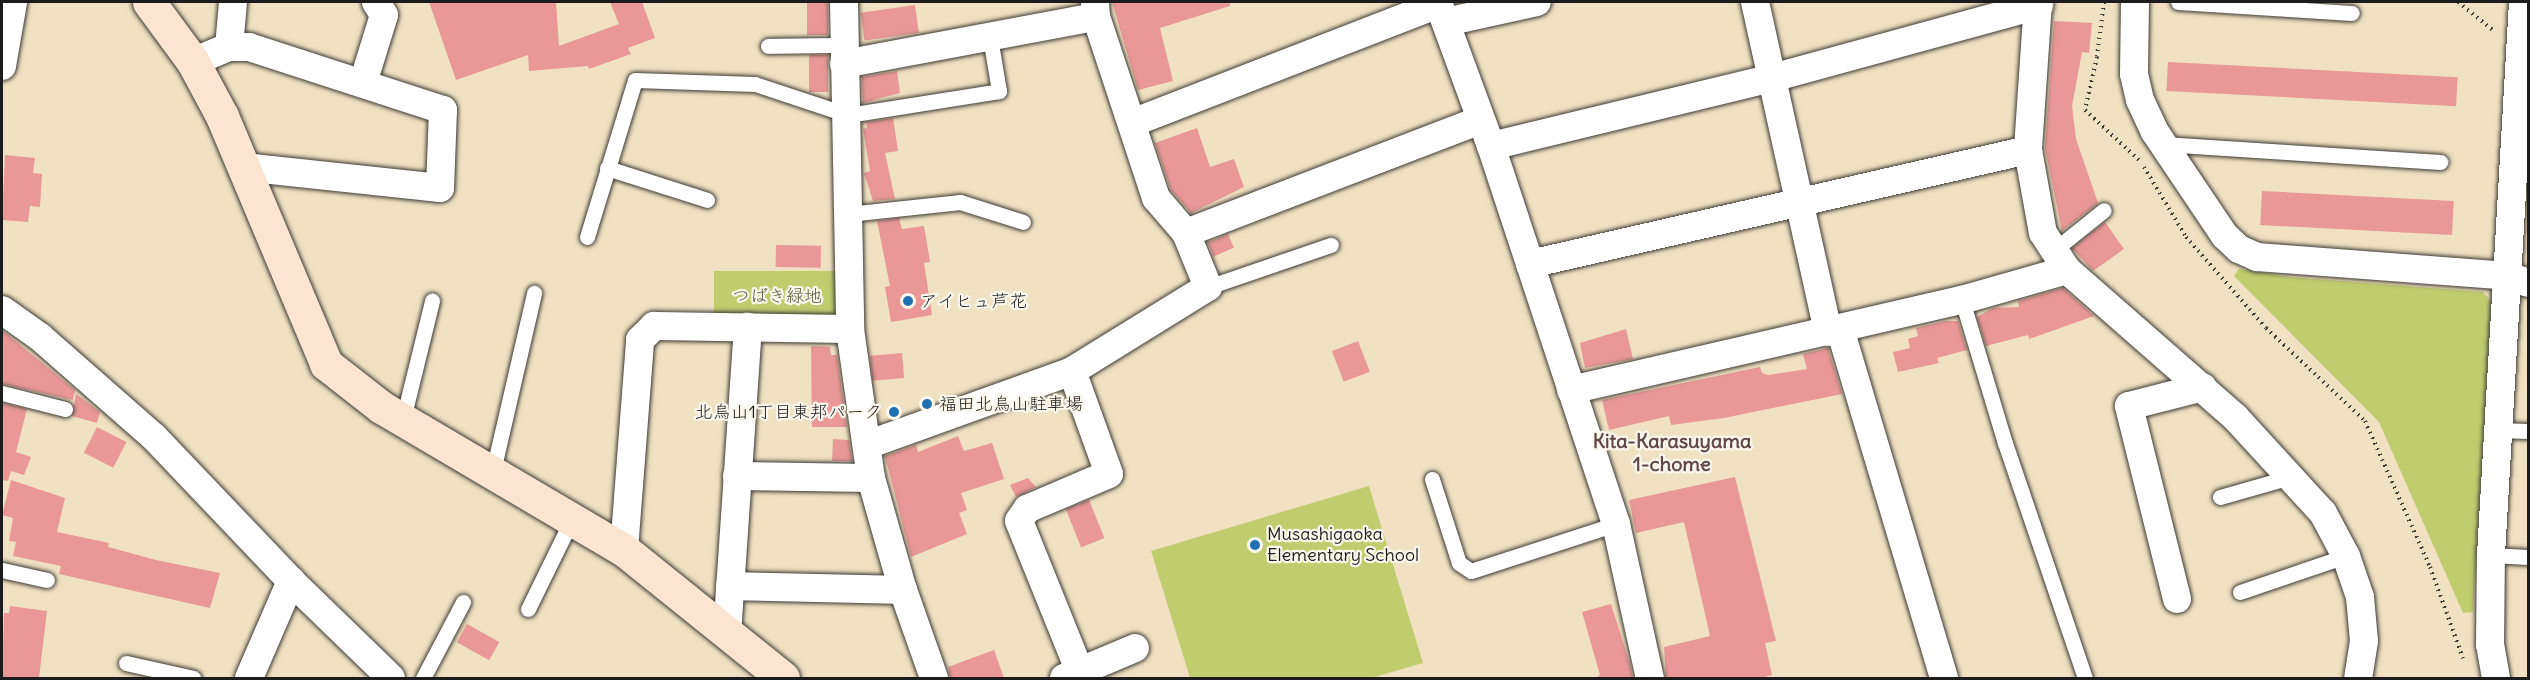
<!DOCTYPE html>
<html>
<head>
<meta charset="utf-8">
<style>
	body { margin:0 }
	#map { position:relative; width:2530px; height:680px; overflow:hidden; background:#f0e1c2; font-family:Delius,"Klee One",sans-serif }
	div>[style] { position:absolute }
	.green>* { inset:0; background:#bfcd6f; transform-origin:0 0 }
	.building>* { inset:0; background:#e99897; transform-origin:0 0 }
	.path>* { height:4px; margin-top:-2px; transform-origin:0; background:repeating-linear-gradient(90deg,#3c3a35 0 1.5px,transparent 0 6px) }
	.roads { filter:drop-shadow(0 0 2px #3c3a35) drop-shadow(0 0 2px #3c3a35) }
	.lane>* { height:15px; margin:-7.5px; padding:0 7.5px; transform-origin:7.5px; border-radius:7.5px; background:#fff }
	.street>* { height:28px; margin:-14px; padding:0 14px; transform-origin:14px; border-radius:14px; background:#fff }
	.secondary>* { height:33px; margin:-16.5px; padding:0 16.5px; transform-origin:16.5px; border-radius:16.5px; background:#fce5d0 }
	.dots>* { width:16px; height:16px; translate:-50% -50%; box-sizing:border-box; border:3px solid #fbf7ec; border-radius:50% }
	span { translate:-50% -50%; white-space:nowrap; text-align:center; line-height:1.15; -webkit-text-stroke:4.5px #fbf7ec; paint-order:stroke }
	.park-label { font-size:18px; color:#555a39 }
	.poi-label { font-size:18px; color:#1c1c1c }
	.left { translate:0 -50%; text-align:left }
	.right { translate:-100% -50%; text-align:right }
	.neighbourhood-label { font-size:20px; color:#644747; font-weight:700 }
	.frame { position:absolute; inset:0; border:3px solid #1c1c1c; pointer-events:none }
</style>
</head>
<body>
<div id="map">
	<div class="green">
		<i style="clip-path:polygon(2239px 269px,2289px 277px,2483px 292px,2491px 301px,2473px 612px,2463px 613px,2379px 422px,2234px 276px)"></i>
		<i style="left:714px;top:271px;width:121px;height:50px"></i>
		<i style="clip-path:polygon(1369px 486px,1423px 663px,1371px 678px,1190px 678px,1151px 551px)"></i>
	</div>
	<div class="building">
		<i style="clip-path:polygon(429px 2px,556px 2px,559px 46px,619px 24px,610px 2px,642px 2px,655px 38px,628px 48px,631px 54px,589px 69px,588px 66px,529px 71px,528px 55px,456px 80px)"></i>
		<i style="clip-path:polygon(1112px 2px,1230px 2px,1230px 6px,1160px 28px,1173px 81px,1138px 90px)"></i>
		<i style="left:828px;top:3px;width:32px;height:21px;rotate:90deg"></i>
		<i style="left:915px;top:5px;width:28px;height:55px;rotate:82deg"></i>
		<i style="clip-path:polygon(2054px 21px,2092px 23px,2089px 53px,2082px 52px,2072px 106px,2076px 139px,2098px 203px,2062px 231px,2045px 148px)"></i>
		<i style="left:809px;top:55px;width:19px;height:37px"></i>
		<i style="left:2168px;top:62px;width:290px;height:29px;rotate:3deg"></i>
		<i style="clip-path:polygon(897px 71px,900px 93px,863px 103px,862px 77px)"></i>
		<i style="clip-path:polygon(893px 118px,898px 151px,885px 153px,895px 199px,873px 201px,864px 173px,870px 171px,863px 129px,867px 128px,866px 122px)"></i>
		<i style="clip-path:polygon(1197px 128px,1210px 167px,1234px 159px,1244px 187px,1191px 213px,1171px 190px,1155px 143px)"></i>
		<i style="clip-path:polygon(5px 155px,35px 158px,33px 173px,42px 174px,40px 207px,30px 206px,28px 222px,2px 220px)"></i>
		<i style="left:2262px;top:191px;width:192px;height:34px;rotate:3deg"></i>
		<i style="clip-path:polygon(899px 218px,902px 229px,924px 226px,930px 262px,924px 263px,932px 315px,891px 322px,885px 287px,890px 286px,877px 221px)"></i>
		<i style="clip-path:polygon(2105px 222px,2124px 249px,2093px 271px,2072px 248px)"></i>
		<i style="left:1228px;top:234px;width:15px;height:22px;rotate:67deg"></i>
		<i style="left:776px;top:245px;width:45px;height:22px;rotate:1deg"></i>
		<i style="clip-path:polygon(2063px 288px,2094px 316px,2029px 339px,2028px 335px,1986px 346px,1977px 317px,1993px 308px,2019px 307px,2018px 301px)"></i>
		<i style="clip-path:polygon(1946px 321px,1958px 321px,1967px 350px,1937px 358px,1939px 363px,1898px 372px,1893px 352px,1910px 348px,1908px 339px,1918px 336px,1916px 328px)"></i>
		<i style="clip-path:polygon(1626px 329px,1633px 359px,1585px 368px,1580px 343px)"></i>
		<i style="clip-path:polygon(2px 330px,75px 390px,73px 400px,2px 384px)"></i>
		<i style="left:1358px;top:341px;width:33px;height:28px;rotate:69deg"></i>
		<i style="clip-path:polygon(811px 346px,830px 347px,831px 355px,837px 355px,847px 427px,812px 427px)"></i>
		<i style="clip-path:polygon(1828px 348px,1842px 394px,1724px 418px,1671px 425px,1669px 416px,1609px 430px,1602px 400px,1760px 367px,1762px 373px,1768px 375px,1807px 369px,1803px 354px)"></i>
		<i style="left:902px;top:353px;width:25px;height:32px;rotate:85deg"></i>
		<i style="clip-path:polygon(76px 394px,100px 412px,97px 423px,72px 416px)"></i>
		<i style="clip-path:polygon(2px 403px,27px 409px,16px 452px,31px 457px,24px 475px,11px 471px,8px 481px,2px 480px)"></i>
		<i style="left:97px;top:427px;width:33px;height:29px;rotate:27deg"></i>
		<i style="clip-path:polygon(958px 436px,964px 451px,992px 443px,1004px 479px,961px 493px,967px 510px,959px 513px,967px 534px,911px 557px,885px 456px,916px 445px,918px 452px)"></i>
		<i style="clip-path:polygon(833px 439px,849px 440px,852px 461px,832px 461px)"></i>
		<i style="clip-path:polygon(1735px 477px,1776px 641px,1765px 643px,1772px 675px,1761px 678px,1666px 678px,1664px 647px,1710px 636px,1684px 522px,1636px 533px,1629px 500px)"></i>
		<i style="clip-path:polygon(1028px 478px,1036px 487px,1016px 497px,1010px 485px)"></i>
		<i style="clip-path:polygon(11px 480px,65px 498px,57px 532px,109px 543px,108px 547px,156px 560px,220px 573px,210px 608px,59px 574px,61px 566px,13px 556px,16px 542px,9px 541px,13px 518px,2px 515px)"></i>
		<i style="left:1089px;top:500px;width:41px;height:25px;rotate:68deg"></i>
		<i style="clip-path:polygon(1611px 604px,1630px 664px,1633px 678px,1596px 678px,1600px 675px,1582px 612px)"></i>
		<i style="clip-path:polygon(10px 606px,47px 611px,39px 678px,2px 678px,4px 613px,9px 613px)"></i>
		<i style="left:467px;top:624px;width:37px;height:21px;rotate:29deg"></i>
		<i style="clip-path:polygon(994px 650px,1004px 678px,950px 678px,948px 667px)"></i>
	</div>
	<div class="path">
		<i style="left:2104px;top:2px;width:55px;rotate:97.3deg"></i>
		<i style="left:2097px;top:57px;width:54px;rotate:102.8deg"></i>
		<i style="left:2085px;top:110px;width:75px;rotate:42.8deg"></i>
		<i style="left:2458px;top:2px;width:46px;rotate:38.9deg"></i>
		<i style="left:2144px;top:167px;width:82px;rotate:59deg"></i>
		<i style="left:2186px;top:237px;width:121px;rotate:48.7deg"></i>
		<i style="left:2266px;top:328px;width:136px;rotate:43.2deg"></i>
		<i style="left:2365px;top:421px;width:160px;rotate:66deg"></i>
		<i style="left:2430px;top:567px;width:97px;rotate:70.1deg"></i>
	</div>
	<div class="roads">
		<div class="lane">
			<i style="left:2178px;top:2px;width:174px;rotate:3.6deg"></i>
			<i style="left:768px;top:46px;width:76px;rotate:-0.8deg"></i>
			<i style="left:2163px;top:144px;width:278px;rotate:3.7deg"></i>
			<i style="left:607px;top:168px;width:105px;rotate:17.7deg"></i>
			<i style="left:848px;top:214px;width:113px;rotate:-6.1deg"></i>
			<i style="left:960px;top:202px;width:66px;rotate:17.6deg"></i>
			<i style="left:587px;top:237px;width:164px;rotate:-73deg"></i>
			<i style="left:635px;top:80px;width:120px;rotate:1.9deg"></i>
			<i style="left:755px;top:84px;width:98px;rotate:18.4deg"></i>
			<i style="left:848px;top:115px;width:153px;rotate:-9deg"></i>
			<i style="left:999px;top:91px;width:55px;rotate:-99.5deg"></i>
			<i style="left:2053px;top:251px;width:65px;rotate:-38.8deg"></i>
			<i style="left:1208px;top:287px;width:130px;rotate:-18.9deg"></i>
			<i style="left:1962px;top:300px;width:149px;rotate:73.3deg"></i>
			<i style="left:2005px;top:443px;width:248px;rotate:71.2deg"></i>
			<i style="left:2px;top:393px;width:65px;rotate:14.3deg"></i>
			<i style="left:403px;top:419px;width:122px;rotate:-76.2deg"></i>
			<i style="left:2498px;top:430px;width:30px;rotate:2deg"></i>
			<i style="left:493px;top:471px;width:183px;rotate:-77deg"></i>
			<i style="left:1432px;top:479px;width:88px;rotate:72.2deg"></i>
			<i style="left:1459px;top:563px;width:14px;rotate:34deg"></i>
			<i style="left:1471px;top:571px;width:152px;rotate:-18deg"></i>
			<i style="left:2220px;top:497px;width:73px;rotate:-15.9deg"></i>
			<i style="left:2491px;top:555px;width:37px;rotate:3deg"></i>
			<i style="left:2px;top:570px;width:46px;rotate:12.5deg"></i>
			<i style="left:2240px;top:592px;width:112px;rotate:-18.8deg"></i>
			<i style="left:528px;top:609px;width:102px;rotate:-63.9deg"></i>
			<i style="left:126px;top:663px;width:69px;rotate:12.6deg"></i>
			<i style="left:423px;top:678px;width:86px;rotate:-62.2deg"></i>
		</div>
		<div class="street">
			<i style="left:844px;top:2px;width:327px;rotate:88.9deg"></i>
			<i style="left:850px;top:329px;width:150px;rotate:82deg"></i>
			<i style="left:871px;top:478px;width:116px;rotate:74.1deg"></i>
			<i style="left:903px;top:590px;width:93px;rotate:70.6deg"></i>
			<i style="left:1438px;top:2px;width:153px;rotate:69.8deg"></i>
			<i style="left:1491px;top:146px;width:398px;rotate:71.7deg"></i>
			<i style="left:1616px;top:524px;width:158px;rotate:77.6deg"></i>
			<i style="left:1755px;top:2px;width:338px;rotate:77.5deg"></i>
			<i style="left:2038px;top:2px;width:148px;rotate:93.9deg"></i>
			<i style="left:2028px;top:150px;width:84px;rotate:79.8deg"></i>
			<i style="left:2043px;top:233px;width:44px;rotate:57deg"></i>
			<i style="left:2067px;top:270px;width:223px;rotate:41.2deg"></i>
			<i style="left:2235px;top:417px;width:130px;rotate:47.5deg"></i>
			<i style="left:2323px;top:513px;width:49px;rotate:61.9deg"></i>
			<i style="left:2346px;top:556px;width:43px;rotate:71.1deg"></i>
			<i style="left:2360px;top:597px;width:44px;rotate:84.8deg"></i>
			<i style="left:2364px;top:641px;width:37px;rotate:99deg"></i>
			<i style="left:2135px;top:2px;width:72px;rotate:90.8deg"></i>
			<i style="left:2134px;top:74px;width:27px;rotate:77deg"></i>
			<i style="left:2140px;top:100px;width:35px;rotate:65deg"></i>
			<i style="left:2155px;top:132px;width:125px;rotate:56.1deg"></i>
			<i style="left:2225px;top:236px;width:19px;rotate:43deg"></i>
			<i style="left:2239px;top:249px;width:20px;rotate:24deg"></i>
			<i style="left:2257px;top:257px;width:252px;rotate:4.3deg"></i>
			<i style="left:2508px;top:276px;width:21px;rotate:19deg"></i>
			<i style="left:1446px;top:22px;width:93px;rotate:-12.4deg"></i>
			<i style="left:229px;top:47px;width:45px;rotate:-84.9deg"></i>
			<i style="left:193px;top:62px;width:39px;rotate:-23deg"></i>
			<i style="left:229px;top:47px;width:20px"></i>
			<i style="left:249px;top:47px;width:204px;rotate:18deg"></i>
			<i style="left:443px;top:110px;width:78px;rotate:92.2deg"></i>
			<i style="left:440px;top:188px;width:198px;rotate:-173.9deg"></i>
			<i style="left:844px;top:64px;width:256px;rotate:-10.6deg"></i>
			<i style="left:2px;top:66px;width:65px;rotate:-80.2deg"></i>
			<i style="left:363px;top:83px;width:71px;rotate:-72.8deg"></i>
			<i style="left:384px;top:15px;width:15px;rotate:-122deg"></i>
			<i style="left:1132px;top:123px;width:329px;rotate:-21.2deg"></i>
			<i style="left:1491px;top:146px;width:289px;rotate:-13.6deg"></i>
			<i style="left:1772px;top:78px;width:277px;rotate:-15.3deg"></i>
			<i style="left:1186px;top:233px;width:315px;rotate:-21deg"></i>
			<i style="left:1530px;top:264px;width:511px;rotate:-12.89deg"></i>
			<i style="left:2px;top:310px;width:47px;rotate:35.4deg"></i>
			<i style="left:40px;top:337px;width:152px;rotate:41.3deg"></i>
			<i style="left:154px;top:437px;width:199px;rotate:46.4deg"></i>
			<i style="left:291px;top:581px;width:139px;rotate:44.1deg"></i>
			<i style="left:1840px;top:329px;width:364px;rotate:73.4deg"></i>
			<i style="left:1072px;top:371px;width:109px;rotate:70.2deg"></i>
			<i style="left:1109px;top:474px;width:89px;rotate:156.9deg"></i>
			<i style="left:1027px;top:509px;width:14px;rotate:124deg"></i>
			<i style="left:1019px;top:521px;width:163px;rotate:68deg"></i>
			<i style="left:1571px;top:390px;width:401px;rotate:-13deg"></i>
			<i style="left:1962px;top:300px;width:109px;rotate:-15.9deg"></i>
			<i style="left:867px;top:445px;width:218px;rotate:-19.8deg"></i>
			<i style="left:1072px;top:371px;width:160px;rotate:-31.7deg"></i>
			<i style="left:1208px;top:287px;width:58px;rotate:-112.2deg"></i>
			<i style="left:1186px;top:233px;width:46px;rotate:-130.6deg"></i>
			<i style="left:1156px;top:198px;width:191px;rotate:-108.3deg"></i>
			<i style="left:1096px;top:17px;width:15px;rotate:-94deg"></i>
			<i style="left:737px;top:476px;width:134px;rotate:0.9deg"></i>
			<i style="left:624px;top:550px;width:211px;rotate:-85.6deg"></i>
			<i style="left:640px;top:340px;width:20px;rotate:-45deg"></i>
			<i style="left:654px;top:326px;width:196px;rotate:0.9deg"></i>
			<i style="left:730px;top:586px;width:173px;rotate:1.3deg"></i>
			<i style="left:2177px;top:599px;width:199px;rotate:-104deg"></i>
			<i style="left:2129px;top:406px;width:76px;rotate:-14.4deg"></i>
			<i style="left:727px;top:634px;width:308px;rotate:-86.1deg"></i>
			<i style="left:249px;top:678px;width:106px;rotate:-66.6deg"></i>
			<i style="left:1064px;top:678px;width:77px;rotate:-22.9deg"></i>
			<i style="left:2496px;top:678px;width:34px;rotate:-100deg"></i>
			<i style="left:2490px;top:645px;width:90px;rotate:-89.4deg"></i>
			<i style="left:2491px;top:555px;width:554px;rotate:-86.69deg"></i>
		</div>
		<div class="secondary">
			<i style="left:149px;top:2px;width:74px;rotate:53.7deg"></i>
			<i style="left:193px;top:62px;width:61px;rotate:61.8deg"></i>
			<i style="left:222px;top:116px;width:269px;rotate:67.2deg"></i>
			<i style="left:326px;top:364px;width:70px;rotate:38deg"></i>
			<i style="left:381px;top:407px;width:282px;rotate:30.5deg"></i>
			<i style="left:624px;top:550px;width:204px;rotate:38.8deg"></i>
		</div>
	</div>
	<div class="dots">
		<i style="left:908px;top:301px;background:#1f6fb2"></i>
		<i style="left:927px;top:404px;background:#1f6fb2"></i>
		<i style="left:894px;top:412px;background:#1f6fb2"></i>
		<i style="left:1255px;top:545px;background:#1f6fb2"></i>
	</div>
	<div class="park-label">
		<span style="left:777px;top:296px">つばき緑地</span>
	</div>
	<div class="poi-label">
		<span class="left" style="left:920px;top:301px">アイヒュ芦花</span>
		<span class="left" style="left:939px;top:404px">福田北烏山駐車場</span>
		<span class="right" style="left:882px;top:412px">北烏山1丁目東邦パーク</span>
		<span class="left" style="left:1267px;top:545px">Musashigaoka<br>Elementary School</span>
	</div>
	<div class="neighbourhood-label">
		<span style="left:1672px;top:452px">Kita-Karasuyama<br>1-chome</span>
	</div>
	<div class="frame"></div>
</div>
</body>
</html>
